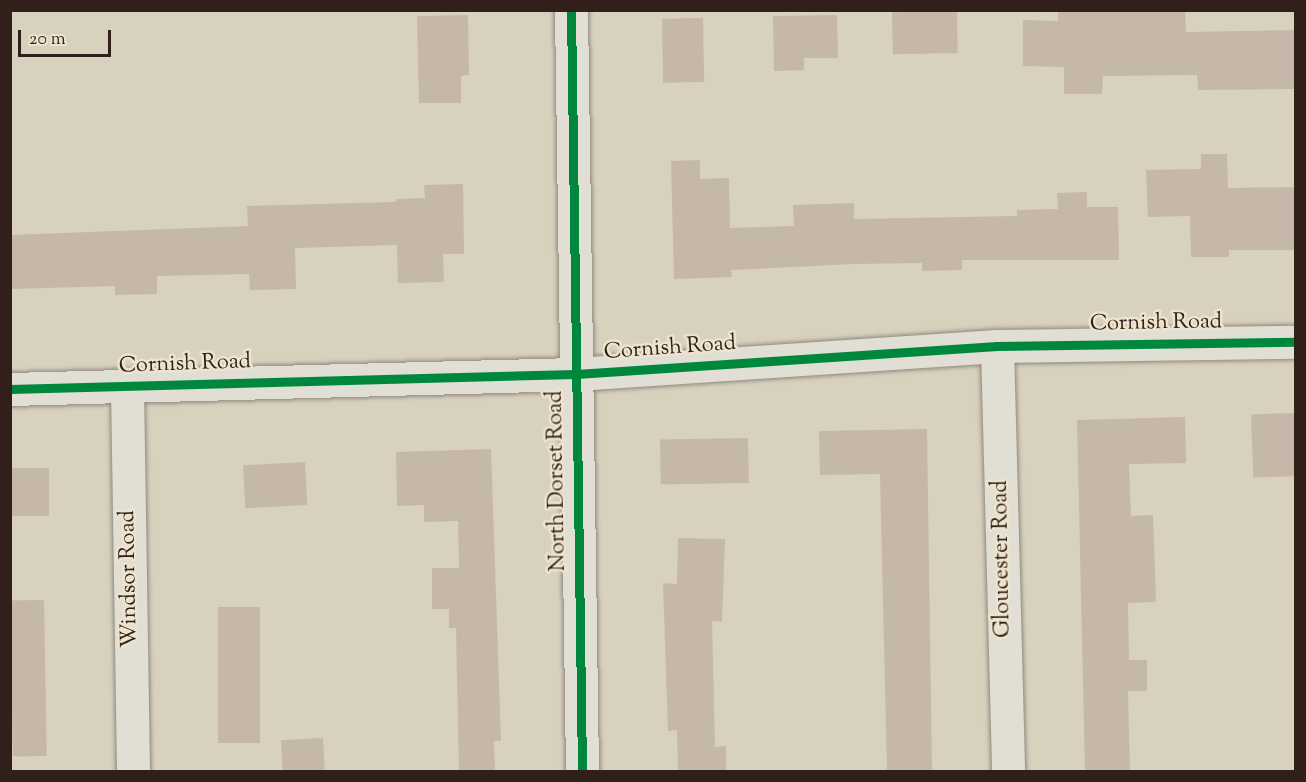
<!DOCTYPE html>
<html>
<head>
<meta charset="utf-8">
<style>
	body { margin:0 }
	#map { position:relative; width:1306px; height:782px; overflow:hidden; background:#d8d1be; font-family:"Sorts Mill Goudy",serif }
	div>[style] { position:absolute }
	.building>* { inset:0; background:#c5b8a9; transform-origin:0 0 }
	.roads { filter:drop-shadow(0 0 2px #8f897e) drop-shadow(0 0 2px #8f897e) }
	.minor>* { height:33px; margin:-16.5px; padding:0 16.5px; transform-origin:16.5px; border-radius:16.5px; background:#e1ded4 }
	.cycleway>* { height:9px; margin:-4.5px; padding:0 4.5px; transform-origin:4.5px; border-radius:4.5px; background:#00873e }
	span { translate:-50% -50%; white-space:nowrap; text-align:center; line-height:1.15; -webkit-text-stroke:5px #ede4ce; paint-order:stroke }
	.street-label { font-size:22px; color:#311f19 }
	.frame { position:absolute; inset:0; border:12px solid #311f19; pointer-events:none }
	.scale { position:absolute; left:18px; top:30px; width:93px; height:27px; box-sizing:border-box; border:3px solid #311f19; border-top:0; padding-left:8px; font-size:18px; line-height:21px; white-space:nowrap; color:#311f19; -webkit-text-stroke:4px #ede4ce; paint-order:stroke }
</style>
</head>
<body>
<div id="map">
	<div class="building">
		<i style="clip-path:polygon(1058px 10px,1185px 10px,1186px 32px,1296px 30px,1296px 89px,1198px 90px,1197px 75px,1103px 76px,1102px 94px,1064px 94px,1064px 67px,1023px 66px,1023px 20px,1058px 21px)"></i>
		<i style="left:957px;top:11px;width:42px;height:65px;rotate:89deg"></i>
		<i style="clip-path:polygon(468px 15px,469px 75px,461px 76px,461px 103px,419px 103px,417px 16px)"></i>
		<i style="clip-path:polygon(837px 15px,838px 58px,804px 58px,804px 70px,774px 71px,773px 16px)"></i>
		<i style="left:703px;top:18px;width:64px;height:41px;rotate:89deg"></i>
		<i style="clip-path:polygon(1201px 154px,1227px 154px,1228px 188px,1296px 187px,1296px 250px,1229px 250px,1229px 257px,1191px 257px,1190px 216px,1148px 217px,1146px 170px,1201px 169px)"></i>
		<i style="clip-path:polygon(700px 160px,700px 179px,729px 178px,730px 228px,794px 226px,793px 205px,854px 203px,854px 219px,1017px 216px,1017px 210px,1058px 209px,1057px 193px,1087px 192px,1087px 207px,1118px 207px,1119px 260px,962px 260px,962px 270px,922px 271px,922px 263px,855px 264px,731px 270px,732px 277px,674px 279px,671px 161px)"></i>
		<i style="clip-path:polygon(463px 184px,464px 254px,443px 254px,444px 282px,398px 283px,397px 245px,295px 248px,296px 289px,250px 290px,249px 274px,157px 276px,157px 294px,115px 295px,115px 286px,10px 289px,10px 235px,248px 226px,247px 206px,396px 202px,396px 199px,425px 198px,424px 185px)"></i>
		<i style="left:1294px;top:413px;width:63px;height:43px;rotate:88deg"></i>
		<i style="clip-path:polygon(1185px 417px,1186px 463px,1129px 464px,1131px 516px,1153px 515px,1156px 602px,1128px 603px,1129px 660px,1147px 660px,1147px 691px,1128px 691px,1130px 771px,1085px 771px,1077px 420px)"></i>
		<i style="clip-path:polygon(927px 429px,932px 771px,887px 771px,880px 474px,820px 475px,819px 431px)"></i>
		<i style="left:748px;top:438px;width:45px;height:88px;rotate:89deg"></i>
		<i style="clip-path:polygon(491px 449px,501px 741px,494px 741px,495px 771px,459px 771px,456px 628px,449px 628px,449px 609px,432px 609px,432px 568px,459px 568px,458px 521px,424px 522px,424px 505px,397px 506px,396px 452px)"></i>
		<i style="left:305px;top:462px;width:43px;height:62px;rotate:87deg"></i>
		<i style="left:10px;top:468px;width:39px;height:48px"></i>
		<i style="clip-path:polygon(678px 538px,725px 539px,722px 622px,712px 621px,715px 747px,726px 746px,726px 771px,678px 771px,677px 730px,668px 731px,663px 583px,677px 584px)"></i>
		<i style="left:44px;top:600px;width:156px;height:34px;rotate:89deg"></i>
		<i style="left:260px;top:607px;width:136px;height:42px;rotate:90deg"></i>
		<i style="left:323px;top:738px;width:33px;height:42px;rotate:87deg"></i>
	</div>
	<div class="roads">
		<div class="minor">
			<i style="left:571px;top:10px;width:762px;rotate:89.17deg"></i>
			<i style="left:997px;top:346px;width:426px;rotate:88.5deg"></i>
			<i style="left:127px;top:387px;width:385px;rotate:89.1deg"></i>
			<i style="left:10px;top:389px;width:566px;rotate:-1.52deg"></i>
			<i style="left:576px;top:374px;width:422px;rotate:-3.8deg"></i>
			<i style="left:997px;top:346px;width:299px;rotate:-0.8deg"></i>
		</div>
	</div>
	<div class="cycleway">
		<i style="left:571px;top:10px;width:762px;rotate:89.17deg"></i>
		<i style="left:10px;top:389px;width:566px;rotate:-1.52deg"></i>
		<i style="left:576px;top:374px;width:422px;rotate:-3.8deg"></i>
		<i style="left:997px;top:346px;width:299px;rotate:-0.8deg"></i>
	</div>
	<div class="street-label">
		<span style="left:1156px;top:324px;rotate:-1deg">Cornish Road</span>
		<span style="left:670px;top:349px;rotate:-4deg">Cornish Road</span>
		<span style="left:185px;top:365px;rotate:-2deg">Cornish Road</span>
		<span style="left:558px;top:481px;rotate:-91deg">North Dorset Road</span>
		<span style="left:1003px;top:559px;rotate:-91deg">Gloucester Road</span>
		<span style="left:130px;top:579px;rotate:-91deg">Windsor Road</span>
	</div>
	<div class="frame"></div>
	<div class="scale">20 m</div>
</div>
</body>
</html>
